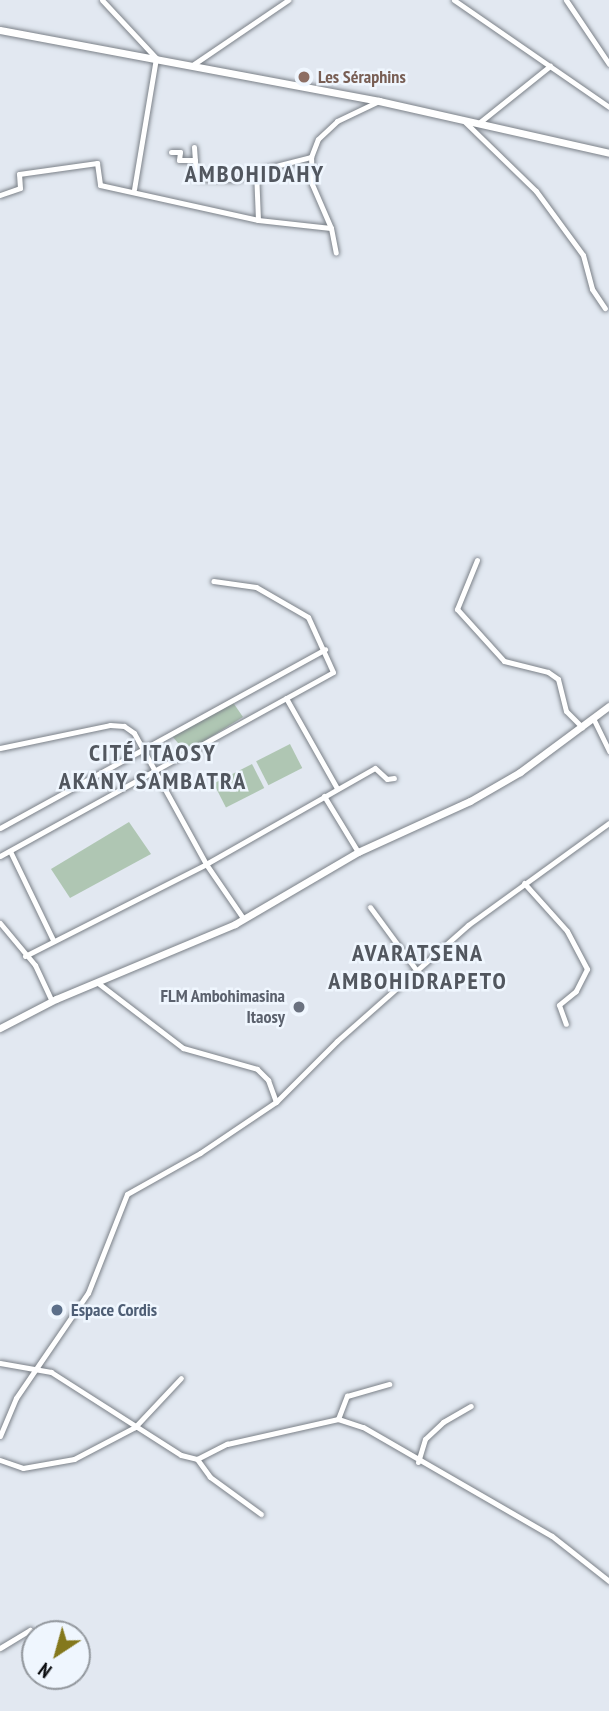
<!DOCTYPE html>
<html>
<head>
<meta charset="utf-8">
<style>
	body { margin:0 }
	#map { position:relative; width:609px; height:1711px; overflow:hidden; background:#e2e8f1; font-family:"PT Sans Narrow",sans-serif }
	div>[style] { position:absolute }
	.green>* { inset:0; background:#afc6b3; transform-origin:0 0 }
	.roads { filter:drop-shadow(0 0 2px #7b8188) drop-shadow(0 0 2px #7b8188) }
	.minor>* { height:5px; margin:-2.5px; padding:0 2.5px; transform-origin:2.5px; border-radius:2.5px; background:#fff }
	.tertiary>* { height:7px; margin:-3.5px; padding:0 3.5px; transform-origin:3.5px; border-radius:3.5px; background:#fff }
	.dots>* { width:19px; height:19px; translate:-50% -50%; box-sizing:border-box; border:4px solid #eff6fe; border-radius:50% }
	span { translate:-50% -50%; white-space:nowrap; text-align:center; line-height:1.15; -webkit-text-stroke:5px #eff6fe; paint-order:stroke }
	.education-label { font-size:18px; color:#785e54; font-weight:700 }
	.left { translate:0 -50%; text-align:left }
	.worship-label { font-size:18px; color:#5b616d; font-weight:700 }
	.right { translate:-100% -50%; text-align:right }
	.service-label { font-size:18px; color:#4e5e75; font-weight:700 }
	.district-label { font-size:24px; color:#52575f; font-weight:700; letter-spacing:2px }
	.north { position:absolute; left:21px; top:1620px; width:70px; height:70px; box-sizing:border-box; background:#eff6fe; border:2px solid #93989e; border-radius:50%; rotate:216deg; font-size:19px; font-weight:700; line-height:28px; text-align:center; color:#0a0c0f }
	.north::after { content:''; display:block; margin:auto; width:24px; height:32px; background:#84781c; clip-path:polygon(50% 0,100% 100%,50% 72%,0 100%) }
</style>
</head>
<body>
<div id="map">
	<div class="green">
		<i style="clip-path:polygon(232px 701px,243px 717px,201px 743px,185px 751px,171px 735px)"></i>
		<i style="left:290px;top:744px;width:27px;height:38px;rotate:63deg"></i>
		<i style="left:252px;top:764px;width:27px;height:43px;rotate:63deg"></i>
		<i style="clip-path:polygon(129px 822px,151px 854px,70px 898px,51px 869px)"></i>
	</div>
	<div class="roads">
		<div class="minor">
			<i style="left:102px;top:0;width:79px;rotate:47deg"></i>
			<i style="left:156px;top:58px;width:133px;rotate:99.5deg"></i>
			<i style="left:454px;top:0;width:188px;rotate:34.6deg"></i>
			<i style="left:566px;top:0;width:77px;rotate:56.1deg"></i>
			<i style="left:194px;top:64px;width:114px;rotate:-34.2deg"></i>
			<i style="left:465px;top:122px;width:99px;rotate:44.2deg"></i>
			<i style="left:536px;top:191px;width:79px;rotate:53.7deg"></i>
			<i style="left:583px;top:255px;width:35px;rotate:75deg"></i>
			<i style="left:592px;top:289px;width:23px;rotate:56deg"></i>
			<i style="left:480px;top:122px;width:90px;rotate:-38.7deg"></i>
			<i style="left:194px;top:147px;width:31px;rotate:86deg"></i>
			<i style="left:196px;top:178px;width:41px;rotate:1.4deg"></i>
			<i style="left:237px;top:179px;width:21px;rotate:-23deg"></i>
			<i style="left:171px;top:152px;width:9px"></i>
			<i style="left:180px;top:152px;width:8px;rotate:97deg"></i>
			<i style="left:179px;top:160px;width:16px"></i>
			<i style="left:0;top:195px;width:21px;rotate:-19deg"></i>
			<i style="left:20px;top:188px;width:14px;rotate:-94deg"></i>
			<i style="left:19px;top:174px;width:79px;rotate:-8deg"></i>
			<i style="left:97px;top:163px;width:22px;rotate:82deg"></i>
			<i style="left:100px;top:185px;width:162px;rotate:12.5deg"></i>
			<i style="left:258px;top:220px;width:73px;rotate:6.3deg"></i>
			<i style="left:331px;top:228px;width:25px;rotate:79deg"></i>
			<i style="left:258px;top:220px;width:49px;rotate:-92.3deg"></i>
			<i style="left:256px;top:171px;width:57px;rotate:-14.3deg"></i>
			<i style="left:331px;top:228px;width:48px;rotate:-113.4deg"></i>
			<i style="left:312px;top:184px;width:27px;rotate:-92deg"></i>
			<i style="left:311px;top:157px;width:19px;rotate:-69deg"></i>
			<i style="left:318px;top:139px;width:26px;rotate:-43deg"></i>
			<i style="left:337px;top:121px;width:47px;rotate:-25.5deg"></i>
			<i style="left:477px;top:560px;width:53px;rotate:112.2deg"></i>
			<i style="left:457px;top:609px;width:70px;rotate:47.9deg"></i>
			<i style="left:504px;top:661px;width:45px;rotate:14deg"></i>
			<i style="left:548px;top:672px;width:12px;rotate:35deg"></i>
			<i style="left:558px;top:679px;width:33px;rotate:76deg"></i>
			<i style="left:566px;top:711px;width:23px;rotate:45deg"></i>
			<i style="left:286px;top:698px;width:103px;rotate:60.5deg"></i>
			<i style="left:593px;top:718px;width:37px;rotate:64deg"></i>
			<i style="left:0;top:748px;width:112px;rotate:-11.8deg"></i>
			<i style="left:110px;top:725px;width:14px;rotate:4deg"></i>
			<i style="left:124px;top:726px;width:12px;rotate:35deg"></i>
			<i style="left:134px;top:733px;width:149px;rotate:61.2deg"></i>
			<i style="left:206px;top:864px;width:65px;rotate:55.6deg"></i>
			<i style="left:324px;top:796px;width:66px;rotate:58.7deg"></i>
			<i style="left:0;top:828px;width:371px;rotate:-28.8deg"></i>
			<i style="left:10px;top:851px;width:99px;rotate:64.2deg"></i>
			<i style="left:0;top:856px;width:380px;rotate:-28.9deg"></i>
			<i style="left:333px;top:672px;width:60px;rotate:-114.4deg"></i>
			<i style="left:308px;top:617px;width:60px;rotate:-150deg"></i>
			<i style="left:256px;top:587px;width:43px;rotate:-172.1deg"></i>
			<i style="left:524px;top:883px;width:64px;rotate:48.1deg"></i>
			<i style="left:567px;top:931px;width:43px;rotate:62.2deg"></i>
			<i style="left:587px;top:969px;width:25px;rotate:117deg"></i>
			<i style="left:576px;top:991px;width:22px;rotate:141deg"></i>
			<i style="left:559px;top:1005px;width:20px;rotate:70deg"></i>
			<i style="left:370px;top:907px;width:79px;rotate:53.7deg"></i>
			<i style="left:0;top:923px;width:55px;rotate:50.2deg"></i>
			<i style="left:35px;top:965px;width:40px;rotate:65deg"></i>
			<i style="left:25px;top:956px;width:203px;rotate:-26.9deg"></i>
			<i style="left:206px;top:864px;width:194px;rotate:-29.6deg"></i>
			<i style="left:375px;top:768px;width:16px;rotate:43deg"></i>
			<i style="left:387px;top:779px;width:7px;rotate:-8deg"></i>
			<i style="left:98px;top:983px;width:107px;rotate:37.4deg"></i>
			<i style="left:183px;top:1048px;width:77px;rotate:15.8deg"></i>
			<i style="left:257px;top:1069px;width:16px;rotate:45deg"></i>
			<i style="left:268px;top:1080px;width:23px;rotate:70deg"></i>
			<i style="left:0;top:1363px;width:52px;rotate:10deg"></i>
			<i style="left:51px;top:1372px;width:154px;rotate:32.6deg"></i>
			<i style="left:181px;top:1455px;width:16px;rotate:14deg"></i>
			<i style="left:197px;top:1459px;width:34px;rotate:-27deg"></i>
			<i style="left:227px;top:1444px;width:114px;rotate:-12.7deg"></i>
			<i style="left:338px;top:1419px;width:26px;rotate:18deg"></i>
			<i style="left:363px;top:1427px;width:218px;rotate:30deg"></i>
			<i style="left:552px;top:1536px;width:73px;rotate:38.3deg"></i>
			<i style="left:338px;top:1419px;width:25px;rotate:-69deg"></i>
			<i style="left:347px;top:1396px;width:44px;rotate:-15.9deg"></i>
			<i style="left:0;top:1436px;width:41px;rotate:-67.2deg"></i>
			<i style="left:16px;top:1398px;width:127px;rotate:-55.6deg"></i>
			<i style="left:88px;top:1293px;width:106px;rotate:-68.5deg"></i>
			<i style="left:127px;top:1194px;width:84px;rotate:-29.3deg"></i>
			<i style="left:200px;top:1153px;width:92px;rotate:-33.9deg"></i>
			<i style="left:276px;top:1102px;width:86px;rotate:-45deg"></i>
			<i style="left:337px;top:1041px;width:175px;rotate:-41.5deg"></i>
			<i style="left:468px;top:925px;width:174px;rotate:-35.9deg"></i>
			<i style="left:197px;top:1459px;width:22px;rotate:54deg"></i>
			<i style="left:210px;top:1477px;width:63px;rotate:36deg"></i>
			<i style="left:0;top:1460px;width:24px;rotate:19deg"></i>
			<i style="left:23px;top:1468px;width:52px;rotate:-10deg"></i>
			<i style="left:74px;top:1459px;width:69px;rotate:-27.7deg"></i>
			<i style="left:135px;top:1427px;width:67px;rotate:-46.8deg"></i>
			<i style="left:418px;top:1462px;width:24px;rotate:-73deg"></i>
			<i style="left:425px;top:1439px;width:25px;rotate:-43deg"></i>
			<i style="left:443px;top:1422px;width:32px;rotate:-30deg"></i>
			<i style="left:0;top:1648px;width:35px;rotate:-31deg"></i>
			<i style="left:30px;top:1630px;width:8px;rotate:50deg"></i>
		</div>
		<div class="tertiary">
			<i style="left:0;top:30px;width:386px;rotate:10.6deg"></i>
			<i style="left:379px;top:101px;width:236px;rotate:12.7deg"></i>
			<i style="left:0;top:1028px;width:63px;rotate:-27.4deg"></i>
			<i style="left:56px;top:999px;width:194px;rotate:-22.7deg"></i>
			<i style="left:235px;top:924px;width:143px;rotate:-30.3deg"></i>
			<i style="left:358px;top:852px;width:123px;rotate:-24.5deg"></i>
			<i style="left:470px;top:801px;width:58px;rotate:-30.1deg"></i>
			<i style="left:520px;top:772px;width:111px;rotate:-36.6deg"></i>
		</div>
	</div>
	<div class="dots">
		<i style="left:304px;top:77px;background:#8d6e63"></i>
		<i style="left:299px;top:1007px;background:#6b7280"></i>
		<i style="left:57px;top:1310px;background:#5c6f8a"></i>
	</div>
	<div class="education-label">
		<span class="left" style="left:318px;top:77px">Les Séraphins</span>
	</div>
	<div class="worship-label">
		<span class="right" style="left:285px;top:1007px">FLM Ambohimasina<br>Itaosy</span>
	</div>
	<div class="service-label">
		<span class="left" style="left:71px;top:1310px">Espace Cordis</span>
	</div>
	<div class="district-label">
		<span style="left:255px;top:174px">AMBOHIDAHY</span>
		<span style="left:153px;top:767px">CITÉ ITAOSY<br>AKANY SAMBATRA</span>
		<span style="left:418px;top:967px">AVARATSENA<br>AMBOHIDRAPETO</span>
	</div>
	<div class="north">N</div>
</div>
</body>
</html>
